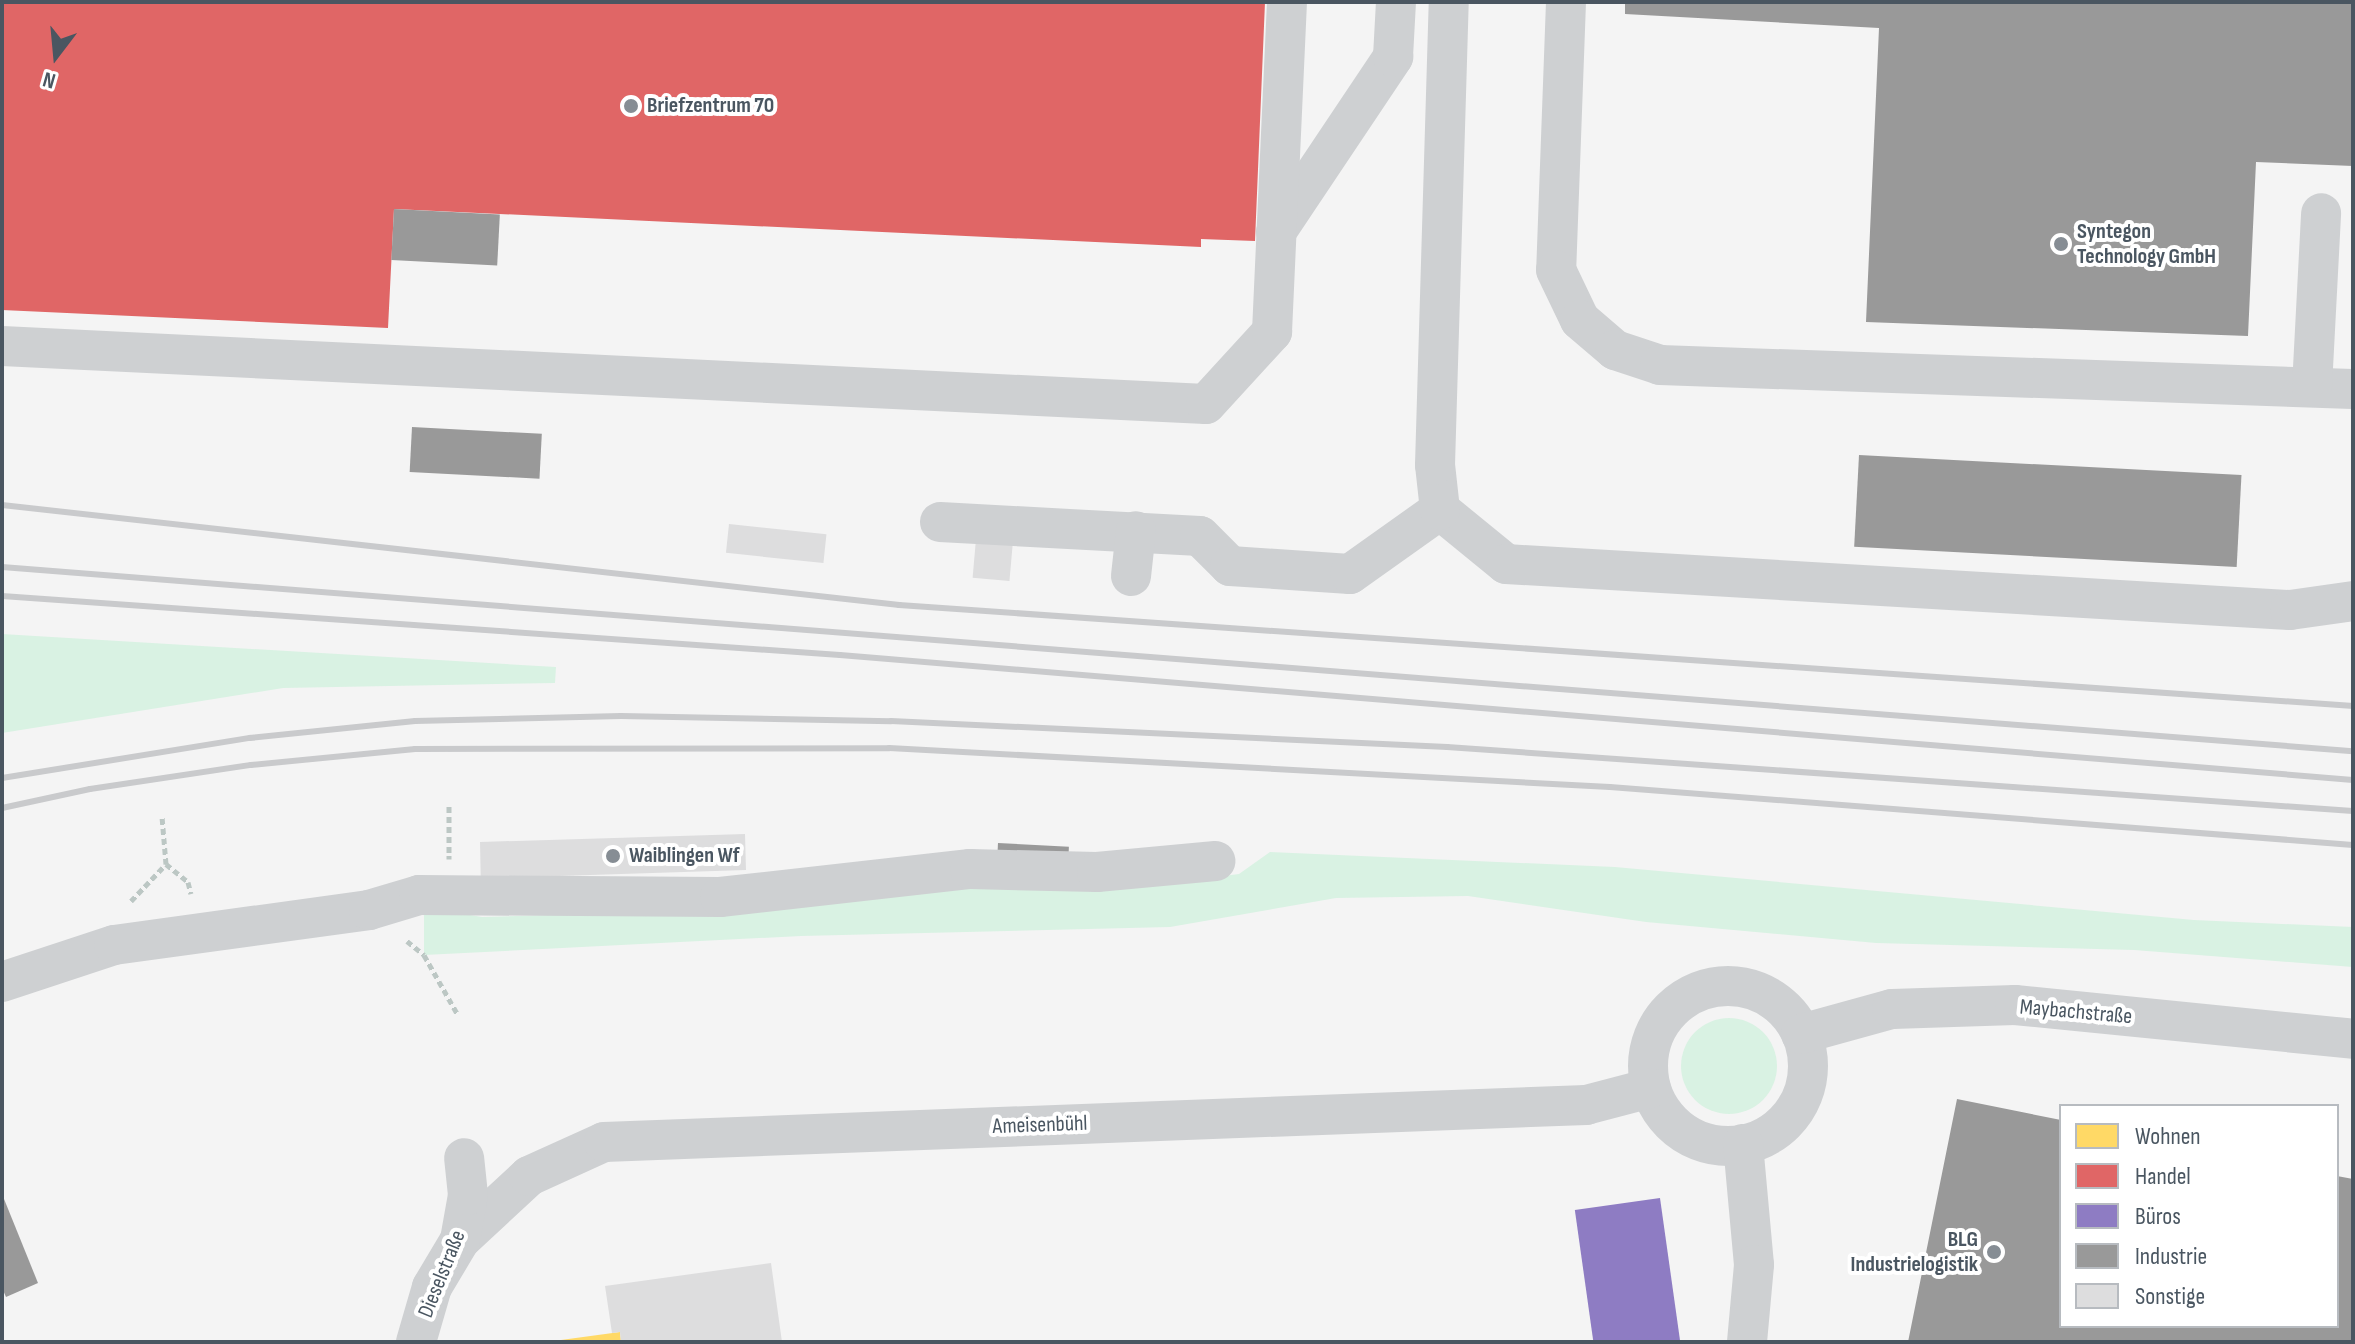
<!DOCTYPE html>
<html>
<head>
<meta charset="utf-8">
<style>
	body { margin:0 }
	#map { position:relative; width:2355px; height:1344px; overflow:hidden; background:#f4f4f4; font-family:"Sofia Sans Condensed",sans-serif }
	div>[style] { position:absolute }
	.green>* { inset:0; background:#d9f2e3 }
	.round { border-radius:50% }
	.homes>* { inset:0; background:#ffd966 }
	.shops>* { inset:0; background:#e06666 }
	.offices>* { inset:0; background:#8e7cc3; transform-origin:0 0 }
	.industry>* { inset:0; background:#999; transform-origin:0 0 }
	.building>* { inset:0; background:#ddddde; transform-origin:0 0 }
	.path>* { height:5px; margin-top:-2.5px; transform-origin:0; background:repeating-linear-gradient(90deg,#bcc7c4 0 6px,transparent 0 10px) }
	.minor>* { height:40px; margin:-20px; padding:0 20px; transform-origin:20px; border-radius:20px; background:#ced0d2 }
	.minor>.ring { margin:-20px; padding:0; box-sizing:content-box; background:none; border:40px solid #ced0d2; border-radius:50% }
	.rail>* { height:6px; margin:-3px; padding:0 3px; transform-origin:3px; border-radius:3px; background:#c9cacc }
	.dots>* { width:22px; height:22px; translate:-50% -50%; box-sizing:border-box; border:4px solid #fff; border-radius:50% }
	span { translate:-50% -50%; white-space:nowrap; text-align:center; line-height:1.15; -webkit-text-stroke:8px #fff; paint-order:stroke }
	.poi-label { font-size:22px; color:#4a5661; font-weight:700 }
	.left { translate:0 -50%; text-align:left }
	.right { translate:-100% -50%; text-align:right }
	.street-label { font-size:22px; color:#4a5661 }
	.frame { position:absolute; inset:0; border:4px solid #4a5661; pointer-events:none }
	.legend { position:absolute; left:2059px; top:1104px; width:280px; height:224px; box-sizing:border-box; background:#fff; border:2px solid #b7bbc0; margin:0; padding:10px 14px; list-style:none; font-size:24px; color:#4a5661 }
	.legend li { display:flex; align-items:center; gap:16px; height:40px }
	.legend b { width:40px; border:2px solid #b7bbc0 }
	.north { position:absolute; left:16px; top:16px; width:80px; height:80px; -webkit-text-stroke:6px #fff; paint-order:stroke; rotate:196deg; font-size:22px; font-weight:700; line-height:32px; text-align:center; color:#4a5661 }
	.north::after { content:''; display:block; margin:auto; width:28px; height:36px; background:#4a5661; clip-path:polygon(50% 0,100% 100%,50% 72%,0 100%) }
</style>
</head>
<body>
<div id="map">
	<div class="green">
		<i style="clip-path:polygon(2px 634px,556px 667px,555px 683px,283px 688px,2px 733px)"></i>
		<i style="clip-path:polygon(1270px 852px,1615px 867px,2194px 920px,2353px 927px,2353px 967px,2134px 950px,1876px 943px,1646px 922px,1468px 896px,1336px 898px,1170px 927px,801px 936px,424px 955px,424px 907px,482px 917px,583px 914px,976px 885px,1146px 886px,1239px 874px)"></i>
		<i class="round" style="left:1681px;top:1018px;width:96px;height:96px"></i>
	</div>
	<div class="homes">
		<i style="clip-path:polygon(620px 1332px,621px 1342px,561px 1342px,561px 1340px)"></i>
	</div>
	<div class="shops">
		<i style="clip-path:polygon(2px 2px,1265px 2px,1255px 241px,1201px 239px,1201px 247px,394px 209px,388px 328px,2px 310px)"></i>
	</div>
	<div class="offices">
		<i style="left:1660px;top:1198px;width:145px;height:86px;rotate:82deg"></i>
	</div>
	<div class="industry">
		<i style="clip-path:polygon(1625px 2px,2353px 2px,2353px 166px,2256px 162px,2248px 336px,1866px 322px,1879px 28px,1625px 14px)"></i>
		<i style="left:394px;top:209px;width:106px;height:51px;rotate:3deg"></i>
		<i style="left:412px;top:427px;width:130px;height:45px;rotate:3deg"></i>
		<i style="left:1859px;top:455px;width:383px;height:92px;rotate:3deg"></i>
		<i style="left:998px;top:843px;width:71px;height:17px;rotate:3deg"></i>
		<i style="clip-path:polygon(1957px 1099px,2061px 1120px,2061px 1326px,2337px 1326px,2337px 1176px,2353px 1179px,2353px 1342px,1908px 1342px)"></i>
		<i style="clip-path:polygon(2px 1194px,38px 1283px,6px 1297px,2px 1288px)"></i>
	</div>
	<div class="building">
		<i style="left:729px;top:524px;width:98px;height:29px;rotate:6deg"></i>
		<i style="left:976px;top:539px;width:37px;height:39px;rotate:5deg"></i>
		<i style="clip-path:polygon(745px 834px,746px 870px,528px 877px,481px 891px,480px 842px)"></i>
		<i style="clip-path:polygon(771px 1263px,782px 1342px,621px 1342px,620px 1332px,612px 1333px,605px 1286px)"></i>
	</div>
	<div class="path">
		<i style="left:449px;top:806px;width:53px;rotate:90deg"></i>
		<i style="left:166px;top:864px;width:28px;rotate:39deg"></i>
		<i style="left:188px;top:882px;width:12px;rotate:76deg"></i>
		<i style="left:131px;top:901px;width:51px;rotate:-46.6deg"></i>
		<i style="left:166px;top:864px;width:48px;rotate:-94.8deg"></i>
		<i style="left:407px;top:941px;width:22px;rotate:39deg"></i>
		<i style="left:424px;top:955px;width:69px;rotate:60.5deg"></i>
	</div>
	<div class="minor">
		<i style="left:1566px;top:2px;width:268px;rotate:92.1deg"></i>
		<i style="left:1556px;top:270px;width:55px;rotate:64.4deg"></i>
		<i style="left:1580px;top:320px;width:46px;rotate:40.6deg"></i>
		<i style="left:1615px;top:350px;width:47px;rotate:18.4deg"></i>
		<i style="left:1660px;top:365px;width:693px;rotate:1.98deg"></i>
		<i style="left:1276px;top:232px;width:211px;rotate:-56.2deg"></i>
		<i style="left:1393px;top:57px;width:55px;rotate:-86.9deg"></i>
		<i style="left:2px;top:346px;width:1205px;rotate:2.76deg"></i>
		<i style="left:1206px;top:404px;width:98px;rotate:-47.5deg"></i>
		<i style="left:1272px;top:332px;width:330px;rotate:-87.4deg"></i>
		<i style="left:2312px;top:387px;width:174px;rotate:-87deg"></i>
		<i style="left:1440px;top:510px;width:85px;rotate:39.3deg"></i>
		<i style="left:1506px;top:564px;width:785px;rotate:3.36deg"></i>
		<i style="left:2290px;top:610px;width:64px;rotate:-8.1deg"></i>
		<i style="left:940px;top:522px;width:260px;rotate:3.1deg"></i>
		<i style="left:1200px;top:536px;width:42px;rotate:45deg"></i>
		<i style="left:1230px;top:566px;width:120px;rotate:3.8deg"></i>
		<i style="left:1350px;top:574px;width:110px;rotate:-35.4deg"></i>
		<i style="left:1440px;top:510px;width:45px;rotate:-96.3deg"></i>
		<i style="left:1435px;top:465px;width:463px;rotate:-88.3deg"></i>
		<i style="left:1131px;top:576px;width:45px;rotate:-83.7deg"></i>
		<i style="left:2px;top:982px;width:118px;rotate:-18.3deg"></i>
		<i style="left:114px;top:945px;width:257px;rotate:-7.8deg"></i>
		<i style="left:369px;top:910px;width:52px;rotate:-16.7deg"></i>
		<i style="left:419px;top:895px;width:301px;rotate:0.4deg"></i>
		<i style="left:720px;top:897px;width:252px;rotate:-6.4deg"></i>
		<i style="left:970px;top:869px;width:127px;rotate:1.4deg"></i>
		<i style="left:1097px;top:872px;width:119px;rotate:-5.3deg"></i>
		<i class="ring" style="left:1648px;top:986px;width:120px;height:120px"></i>
		<i style="left:1801px;top:1034px;width:94px;rotate:-15.4deg"></i>
		<i style="left:1892px;top:1009px;width:123px;rotate:-1.9deg"></i>
		<i style="left:2015px;top:1005px;width:340px;rotate:5.7deg"></i>
		<i style="left:1743px;top:1144px;width:121px;rotate:84.8deg"></i>
		<i style="left:1754px;top:1265px;width:77px;rotate:95.2deg"></i>
		<i style="left:460px;top:1240px;width:94px;rotate:-42.8deg"></i>
		<i style="left:529px;top:1176px;width:82px;rotate:-24.4deg"></i>
		<i style="left:604px;top:1142px;width:983px;rotate:-2.16deg"></i>
		<i style="left:1586px;top:1105px;width:67px;rotate:-14.7deg"></i>
		<i style="left:416px;top:1342px;width:57px;rotate:-73.8deg"></i>
		<i style="left:432px;top:1287px;width:55px;rotate:-59.2deg"></i>
		<i style="left:460px;top:1240px;width:46px;rotate:-79.9deg"></i>
		<i style="left:468px;top:1195px;width:37px;rotate:-96deg"></i>
	</div>
	<div class="rail">
		<i style="left:2px;top:505px;width:903px;rotate:6.36deg"></i>
		<i style="left:899px;top:605px;width:1458px;rotate:3.97deg"></i>
		<i style="left:2px;top:567px;width:2358px;rotate:4.48deg"></i>
		<i style="left:2px;top:596px;width:840px;rotate:4.03deg"></i>
		<i style="left:840px;top:655px;width:1518px;rotate:4.72deg"></i>
		<i style="left:2px;top:778px;width:251px;rotate:-9.2deg"></i>
		<i style="left:250px;top:738px;width:166px;rotate:-5.9deg"></i>
		<i style="left:415px;top:721px;width:206px;rotate:-1.4deg"></i>
		<i style="left:621px;top:716px;width:270px;rotate:1.1deg"></i>
		<i style="left:891px;top:721px;width:557px;rotate:2.68deg"></i>
		<i style="left:1447px;top:747px;width:908px;rotate:4.04deg"></i>
		<i style="left:2px;top:808px;width:90px;rotate:-12.2deg"></i>
		<i style="left:90px;top:789px;width:163px;rotate:-8.5deg"></i>
		<i style="left:251px;top:765px;width:165px;rotate:-5.6deg"></i>
		<i style="left:415px;top:749px;width:474px;rotate:-0.1deg"></i>
		<i style="left:889px;top:748px;width:722px;rotate:3.1deg"></i>
		<i style="left:1610px;top:787px;width:745px;rotate:4.46deg"></i>
	</div>
	<div class="dots">
		<i style="left:631px;top:106px;background:#868d94"></i>
		<i style="left:2061px;top:244px;background:#868d94"></i>
		<i style="left:613px;top:856px;background:#868d94"></i>
		<i style="left:1994px;top:1252px;background:#868d94"></i>
	</div>
	<div class="poi-label">
		<span class="left" style="left:647px;top:106px">Briefzentrum 70</span>
		<span class="left" style="left:2077px;top:244px">Syntegon<br>Technology GmbH</span>
		<span class="left" style="left:629px;top:856px">Waiblingen Wf</span>
		<span class="right" style="left:1978px;top:1252px">BLG<br>Industrielogistik</span>
	</div>
	<div class="street-label">
		<span style="left:2076px;top:1012px;rotate:5deg">Maybachstraße</span>
		<span style="left:1040px;top:1125px;rotate:-2deg">Ameisenbühl</span>
		<span style="left:442px;top:1274px;rotate:-68deg">Dieselstraße</span>
	</div>
	<div class="frame"></div>
	<ul class="legend">
	<li><b style="height:22px;background:#ffd966"></b>Wohnen</li>
	<li><b style="height:22px;background:#e06666"></b>Handel</li>
	<li><b style="height:22px;background:#8e7cc3"></b>Büros</li>
	<li><b style="height:22px;background:#999"></b>Industrie</li>
	<li><b style="height:22px;background:#ddddde"></b>Sonstige</li>
	</ul>
	<div class="north">N</div>
</div>
</body>
</html>
